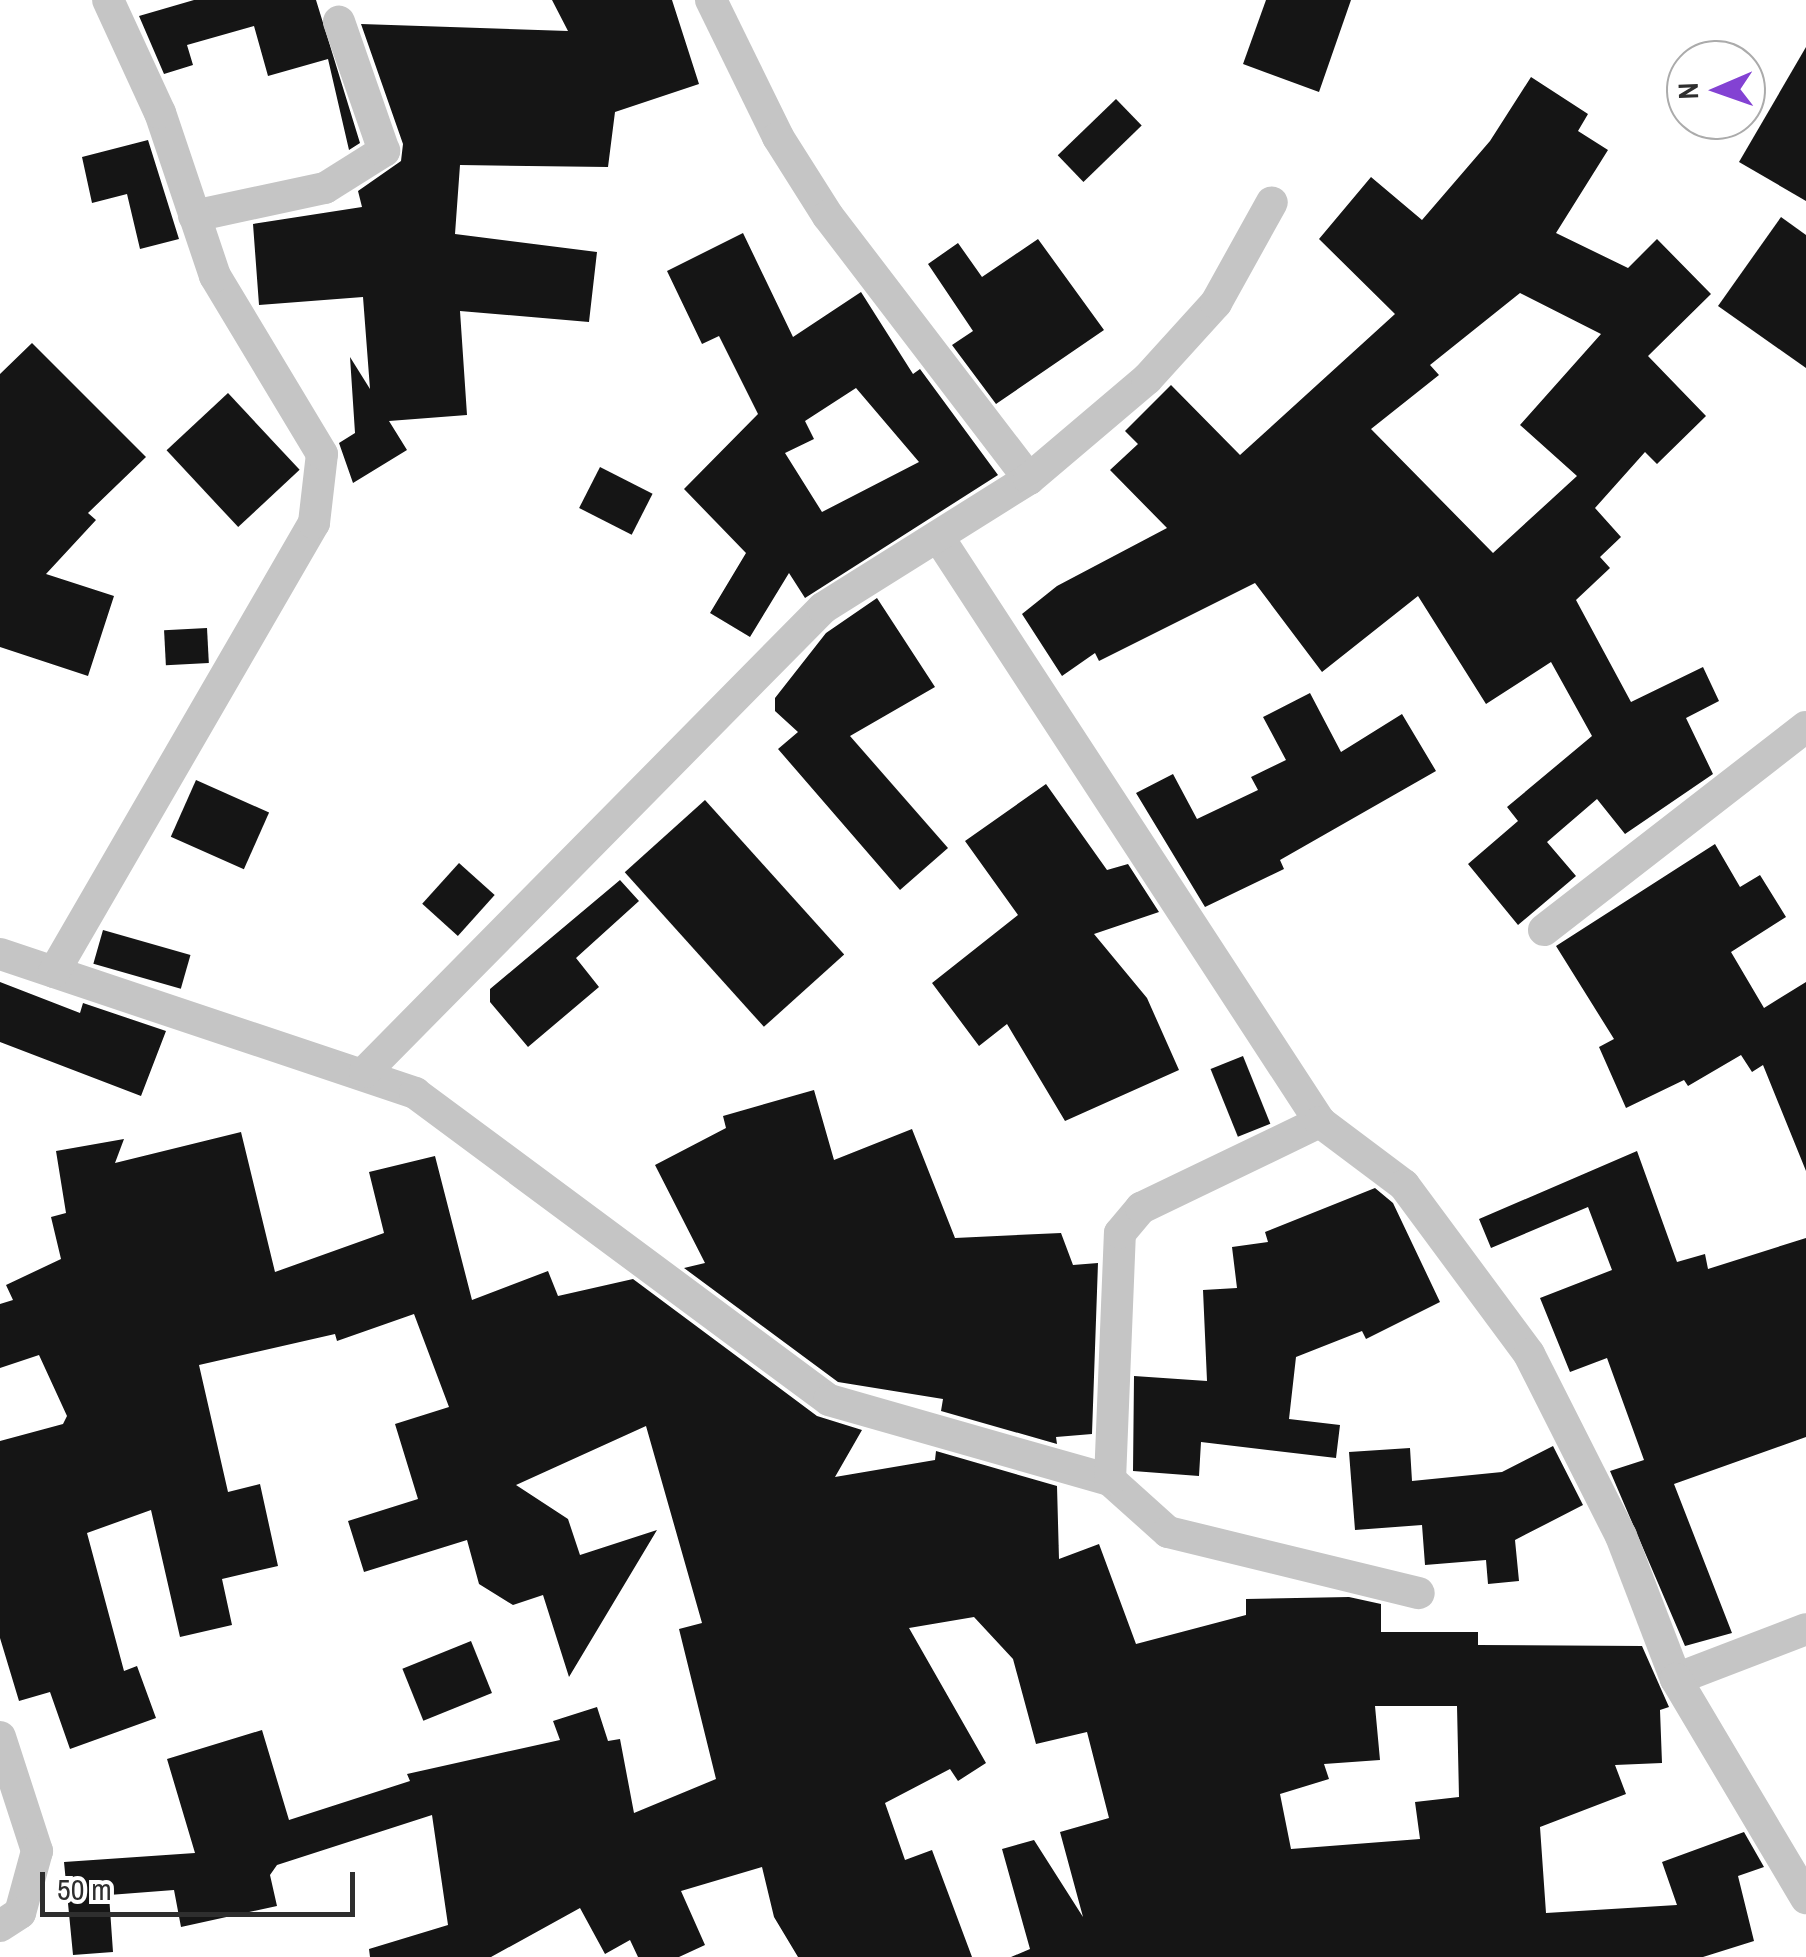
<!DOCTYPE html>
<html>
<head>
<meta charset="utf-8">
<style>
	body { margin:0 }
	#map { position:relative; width:1806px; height:1957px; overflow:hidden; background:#fff; font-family:"Archivo Narrow",sans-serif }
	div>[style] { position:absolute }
	.building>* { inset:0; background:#151515; transform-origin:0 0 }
	.minor>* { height:32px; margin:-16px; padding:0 16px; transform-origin:16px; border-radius:16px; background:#c5c5c5 }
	span { translate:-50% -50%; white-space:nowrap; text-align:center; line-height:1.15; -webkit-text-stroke:10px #fff; paint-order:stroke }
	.north { position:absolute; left:1666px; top:40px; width:100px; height:100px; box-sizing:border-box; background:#fff; border:2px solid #ababab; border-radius:50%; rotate:268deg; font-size:28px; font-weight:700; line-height:40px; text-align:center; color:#2e2e2e }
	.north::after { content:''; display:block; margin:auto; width:35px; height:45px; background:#8342d3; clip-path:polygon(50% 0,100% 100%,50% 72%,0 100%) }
	.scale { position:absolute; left:40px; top:1872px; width:315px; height:45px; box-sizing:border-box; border:5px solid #2e2e2e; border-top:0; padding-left:12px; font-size:30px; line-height:35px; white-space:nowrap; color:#2e2e2e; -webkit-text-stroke:8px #fff; paint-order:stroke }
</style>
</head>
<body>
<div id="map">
	<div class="building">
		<i style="clip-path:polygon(194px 0,316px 0,360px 143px,349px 150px,328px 59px,268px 76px,254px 26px,187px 45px,193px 65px,164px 74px,139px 16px)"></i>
		<i style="clip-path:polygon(552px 0,672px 0,699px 84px,615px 112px,608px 167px,460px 165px,455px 234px,597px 252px,589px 322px,460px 311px,467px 415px,389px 421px,407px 450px,353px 483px,339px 443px,355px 433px,350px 357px,370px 389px,363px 297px,259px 305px,253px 224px,362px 207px,358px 191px,401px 161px,403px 144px,361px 24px,568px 31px)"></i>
		<i style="clip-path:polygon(1266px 0,1351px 0,1319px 92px,1243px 64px)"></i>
		<i style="clip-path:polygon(1806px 47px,1806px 201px,1739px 162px)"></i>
		<i style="clip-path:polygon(evenodd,1531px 77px,1588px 114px,1578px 131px,1608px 150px,1556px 233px,1628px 268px,1657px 239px,1711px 294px,1648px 356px,1706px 416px,1657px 464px,1645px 452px,1595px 508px,1621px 537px,1600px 557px,1610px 568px,1576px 600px,1631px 702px,1703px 667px,1719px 701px,1686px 718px,1713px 774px,1625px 834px,1597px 799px,1547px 842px,1576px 876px,1518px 925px,1468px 864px,1518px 821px,1507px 807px,1592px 736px,1551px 662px,1486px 704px,1418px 596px,1322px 672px,1255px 583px,1099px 661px,1095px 653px,1062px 676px,1022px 614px,1057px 586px,1167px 528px,1110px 470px,1138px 444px,1125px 431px,1171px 385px,1240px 455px,1395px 314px,1319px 239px,1371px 177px,1422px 220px,1490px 141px,1531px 77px,1520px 293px,1601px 334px,1520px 425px,1577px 476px,1493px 553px,1371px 429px,1439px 375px,1430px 365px,1520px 293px)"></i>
		<i style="left:1116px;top:99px;width:37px;height:81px;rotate:46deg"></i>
		<i style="clip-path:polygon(148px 140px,179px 239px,140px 249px,127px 194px,92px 203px,82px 157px)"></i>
		<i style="clip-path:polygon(1781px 217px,1806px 235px,1806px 368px,1718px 306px)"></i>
		<i style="clip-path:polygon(evenodd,743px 233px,793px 337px,861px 292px,913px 374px,920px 369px,998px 475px,805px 598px,789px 573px,750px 637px,710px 613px,746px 553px,684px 489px,758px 414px,719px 336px,702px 344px,667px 271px,743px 233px,856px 388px,919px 462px,822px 512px,785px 453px,814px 439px,805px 421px,856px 388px)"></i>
		<i style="clip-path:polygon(1038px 239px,1104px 330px,996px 404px,952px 345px,973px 331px,928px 264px,958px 243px,982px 277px)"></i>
		<i style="clip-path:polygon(32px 343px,146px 457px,88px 513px,96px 520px,46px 574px,114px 596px,88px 676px,0 647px,0 374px)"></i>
		<i style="left:228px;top:393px;width:105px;height:84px;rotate:47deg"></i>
		<i style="left:600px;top:467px;width:59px;height:46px;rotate:27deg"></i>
		<i style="clip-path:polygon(877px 598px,935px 687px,850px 736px,948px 848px,900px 890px,778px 749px,798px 732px,775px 711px,775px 698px,826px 633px)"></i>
		<i style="left:207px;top:628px;width:35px;height:43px;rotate:87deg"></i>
		<i style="clip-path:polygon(1310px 693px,1341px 752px,1402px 714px,1436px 771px,1280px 860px,1284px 869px,1205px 907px,1136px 793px,1173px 774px,1197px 819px,1258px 790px,1251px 777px,1286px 760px,1263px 717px)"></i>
		<i style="left:196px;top:780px;width:80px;height:62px;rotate:24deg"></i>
		<i style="clip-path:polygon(1046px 784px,1107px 870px,1128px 864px,1159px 912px,1094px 934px,1147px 998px,1179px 1070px,1065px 1121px,1007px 1024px,979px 1046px,932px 983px,1018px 915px,965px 841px)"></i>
		<i style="left:705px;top:800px;width:208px;height:108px;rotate:48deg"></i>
		<i style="clip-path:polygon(1715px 844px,1740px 887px,1760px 875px,1786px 917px,1731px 952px,1764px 1008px,1806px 982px,1806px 1171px,1763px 1065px,1752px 1072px,1741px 1055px,1688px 1086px,1684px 1080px,1626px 1108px,1599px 1047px,1614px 1039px,1556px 946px)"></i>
		<i style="left:459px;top:863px;width:48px;height:55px;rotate:42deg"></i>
		<i style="clip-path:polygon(620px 880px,639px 901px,576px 958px,599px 987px,528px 1047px,490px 1002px,490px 989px)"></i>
		<i style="left:103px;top:930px;width:91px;height:35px;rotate:16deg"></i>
		<i style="clip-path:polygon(0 982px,80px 1013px,83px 1003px,166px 1031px,141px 1096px,0 1042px)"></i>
		<i style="left:1243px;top:1056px;width:73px;height:35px;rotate:68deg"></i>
		<i style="clip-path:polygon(814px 1090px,834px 1160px,912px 1129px,955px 1238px,1061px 1233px,1073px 1265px,1098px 1263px,1092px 1434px,1056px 1437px,1057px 1444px,941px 1411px,943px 1399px,838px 1382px,684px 1268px,705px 1263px,655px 1165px,726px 1128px,723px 1116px)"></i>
		<i style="clip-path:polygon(evenodd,241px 1132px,275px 1272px,384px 1233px,369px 1172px,435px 1156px,472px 1300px,548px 1271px,558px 1296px,633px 1279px,817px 1416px,862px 1430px,835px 1477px,935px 1460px,936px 1451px,1057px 1486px,1059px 1559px,1099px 1544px,1136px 1644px,1246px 1615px,1246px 1599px,1349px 1597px,1381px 1604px,1381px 1632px,1478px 1632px,1478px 1645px,1642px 1646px,1669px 1707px,1660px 1710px,1662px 1763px,1615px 1765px,1626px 1794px,1540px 1827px,1546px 1913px,1677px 1905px,1662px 1862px,1744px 1832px,1764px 1867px,1738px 1876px,1754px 1941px,1703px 1957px,1011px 1957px,1030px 1949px,1002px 1849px,1034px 1840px,1083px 1917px,1060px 1832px,1109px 1818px,1087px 1732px,1036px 1744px,1013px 1659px,974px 1617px,909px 1628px,986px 1763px,958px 1781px,950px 1769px,885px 1803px,905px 1860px,932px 1850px,972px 1957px,798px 1957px,774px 1917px,762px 1867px,681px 1891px,705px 1945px,679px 1957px,638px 1957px,630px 1940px,605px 1954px,580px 1908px,491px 1957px,370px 1957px,369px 1949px,448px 1925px,432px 1815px,277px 1865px,270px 1875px,277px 1906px,181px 1927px,174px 1890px,109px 1895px,113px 1952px,73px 1955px,64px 1862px,195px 1853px,167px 1759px,262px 1730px,289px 1820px,410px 1781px,407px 1774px,560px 1740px,553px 1721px,597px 1707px,608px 1741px,620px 1739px,634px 1813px,716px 1779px,679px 1629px,702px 1623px,646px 1426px,516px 1485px,568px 1519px,580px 1555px,657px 1530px,569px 1677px,543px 1595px,513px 1605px,479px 1584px,467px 1540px,364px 1572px,348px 1521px,418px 1499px,395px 1424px,449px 1407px,414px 1314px,337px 1341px,335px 1334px,199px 1365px,228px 1492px,260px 1484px,278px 1566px,222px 1579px,232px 1625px,180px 1637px,151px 1510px,87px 1533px,124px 1671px,137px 1666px,156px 1718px,70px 1749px,50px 1692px,19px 1701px,0 1638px,0 1441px,63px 1424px,67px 1416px,39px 1355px,0 1368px,0 1304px,13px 1300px,6px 1285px,61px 1259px,51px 1217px,66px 1213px,56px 1151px,124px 1139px,115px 1163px,241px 1132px,1375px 1706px,1457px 1706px,1459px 1797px,1415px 1802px,1420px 1839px,1291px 1849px,1280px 1794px,1329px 1779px,1324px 1764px,1380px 1760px,1375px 1706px)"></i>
		<i style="clip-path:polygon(1637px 1151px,1677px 1262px,1705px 1254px,1708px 1269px,1806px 1238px,1806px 1437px,1674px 1484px,1732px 1633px,1685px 1646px,1610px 1471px,1644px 1460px,1607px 1358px,1570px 1372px,1540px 1298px,1612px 1270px,1588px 1207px,1491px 1248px,1479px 1219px)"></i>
		<i style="clip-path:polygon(1375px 1188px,1393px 1203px,1440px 1302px,1366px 1339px,1362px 1331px,1296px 1357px,1289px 1419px,1340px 1425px,1336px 1458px,1201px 1442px,1199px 1476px,1133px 1471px,1134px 1376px,1207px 1381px,1203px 1290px,1237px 1288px,1232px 1247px,1268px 1242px,1265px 1232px)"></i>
		<i style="clip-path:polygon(1553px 1446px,1583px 1505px,1515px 1540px,1519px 1581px,1488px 1584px,1486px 1560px,1425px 1565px,1422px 1525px,1355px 1530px,1349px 1452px,1410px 1448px,1412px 1481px,1502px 1472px)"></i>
		<i style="left:471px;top:1641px;width:56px;height:74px;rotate:68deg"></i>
	</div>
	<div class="minor">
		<i style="left:711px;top:0;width:153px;rotate:63.9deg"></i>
		<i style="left:778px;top:137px;width:93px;rotate:57.7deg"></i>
		<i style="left:828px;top:216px;width:331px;rotate:52.6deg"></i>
		<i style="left:194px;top:216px;width:134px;rotate:-12.1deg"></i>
		<i style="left:325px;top:188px;width:70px;rotate:-32.1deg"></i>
		<i style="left:384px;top:151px;width:137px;rotate:-109.2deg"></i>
		<i style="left:941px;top:541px;width:694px;rotate:56.88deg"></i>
		<i style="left:1544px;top:930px;width:331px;rotate:-37.8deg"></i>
		<i style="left:0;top:954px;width:438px;rotate:18.5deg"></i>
		<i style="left:415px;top:1093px;width:515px;rotate:36.56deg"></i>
		<i style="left:829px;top:1400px;width:292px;rotate:15.9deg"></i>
		<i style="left:1110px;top:1480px;width:78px;rotate:41.9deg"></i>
		<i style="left:1168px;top:1532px;width:258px;rotate:13.7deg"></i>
		<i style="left:54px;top:972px;width:519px;rotate:-59.93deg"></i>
		<i style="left:314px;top:523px;width:69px;rotate:-83.4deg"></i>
		<i style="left:322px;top:454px;width:208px;rotate:-121deg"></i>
		<i style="left:215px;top:276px;width:172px;rotate:-108.6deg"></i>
		<i style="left:160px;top:113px;width:124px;rotate:-114.7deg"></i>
		<i style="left:365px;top:1072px;width:652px;rotate:-45.37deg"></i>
		<i style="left:823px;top:608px;width:243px;rotate:-32.1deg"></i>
		<i style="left:1029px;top:479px;width:155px;rotate:-40.3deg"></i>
		<i style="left:1147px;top:379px;width:103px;rotate:-47.8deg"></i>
		<i style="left:1216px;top:303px;width:115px;rotate:-61deg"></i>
		<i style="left:1110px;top:1480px;width:247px;rotate:-87.7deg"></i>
		<i style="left:1120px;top:1233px;width:33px;rotate:-50deg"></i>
		<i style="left:1141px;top:1208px;width:199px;rotate:-25.7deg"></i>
		<i style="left:1320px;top:1122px;width:105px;rotate:36.9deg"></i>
		<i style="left:1404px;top:1185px;width:210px;rotate:53.5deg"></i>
		<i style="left:1529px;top:1354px;width:204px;rotate:63.2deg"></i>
		<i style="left:1621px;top:1536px;width:153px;rotate:69deg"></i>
		<i style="left:1676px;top:1679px;width:139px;rotate:-21deg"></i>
		<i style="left:1676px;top:1679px;width:255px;rotate:59.3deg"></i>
		<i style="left:0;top:1737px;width:120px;rotate:72deg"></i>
		<i style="left:37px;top:1851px;width:64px;rotate:105.3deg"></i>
		<i style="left:20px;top:1913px;width:24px;rotate:147deg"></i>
	</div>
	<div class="north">N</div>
	<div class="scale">50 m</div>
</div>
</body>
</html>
